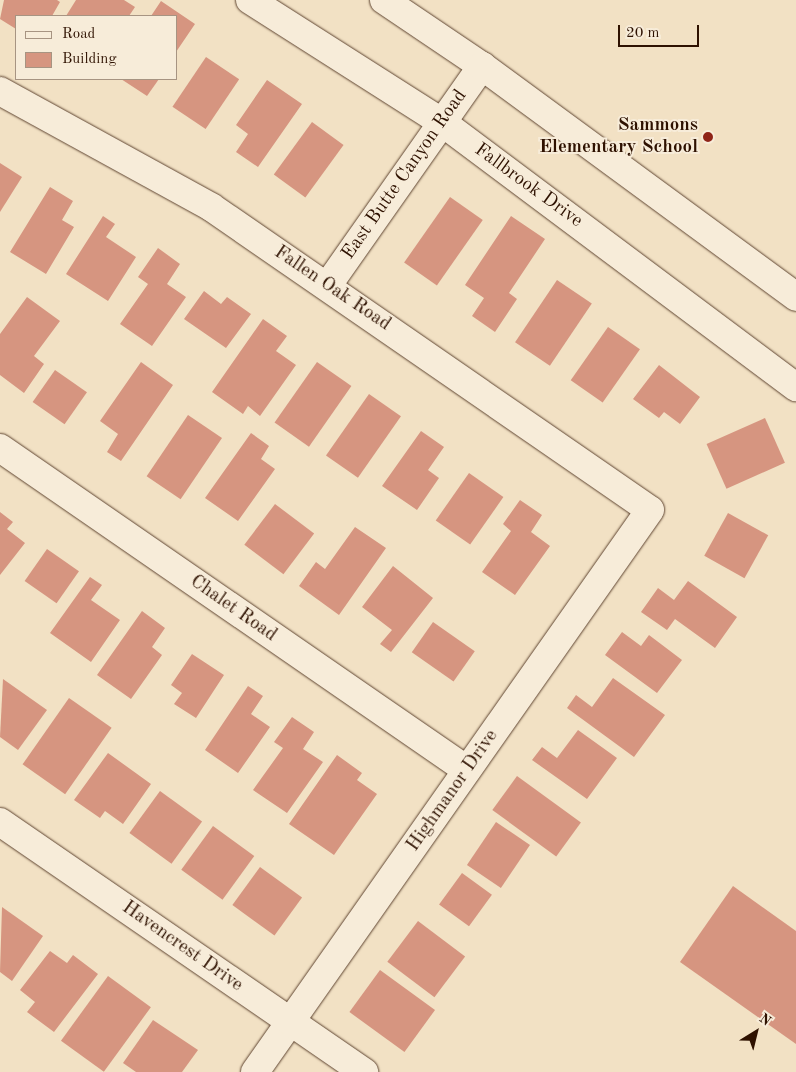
<!DOCTYPE html>
<html>
<head>
<meta charset="utf-8">
<style>
	body { margin:0 }
	#map { position:relative; width:796px; height:1072px; overflow:hidden; background:#f2e1c4; font-family:"Old Standard TT",serif }
	div>[style] { position:absolute }
	.building>* { inset:0; background:#d69580; transform-origin:0 0 }
	.roads { filter:drop-shadow(0 0 1px #5f4531) drop-shadow(0 0 1px #5f4531) }
	.minor>* { height:28px; margin:-14px; padding:0 14px; transform-origin:14px; border-radius:14px; background:#f7ecd9 }
	.secondary>* { height:28px; margin:-14px; padding:0 14px; transform-origin:14px; border-radius:14px; background:#f7ecd9 }
	.dots>* { width:14px; height:14px; translate:-50% -50%; box-sizing:border-box; border:2px solid #f7ecd9; border-radius:50% }
	span { translate:-50% -50%; white-space:nowrap; text-align:center; line-height:1.15; -webkit-text-stroke:4px #f7ecd9; paint-order:stroke }
	.poi-label { font-size:19px; color:#2e1100; font-weight:700 }
	.right { translate:-100% -50%; text-align:right }
	.street-label { font-size:19px; color:#2e1100 }
	.legend { position:absolute; left:15px; top:15px; width:162px; height:65px; box-sizing:border-box; background:#f7ecd9; border:1px solid #a79482; margin:0; padding:6px 9px; list-style:none; font-size:15px; color:#2e1100 }
	.legend li { display:flex; align-items:center; gap:10px; height:25px }
	.legend b { width:25px; border:1px solid #a79482 }
	.north { position:absolute; left:731px; top:1007px; width:50px; height:50px; -webkit-text-stroke:4px #f7ecd9; paint-order:stroke; rotate:36deg; font-size:14px; font-weight:700; line-height:20px; text-align:center; color:#2e1100 }
	.north::after { content:''; display:block; margin:auto; width:18px; height:22px; background:#2e1100; clip-path:polygon(50% 0,100% 100%,50% 72%,0 100%) }
	.scale { position:absolute; left:618px; top:25px; width:81px; height:22px; box-sizing:border-box; border:2px solid #2e1100; border-top:0; padding-left:6px; font-size:15px; line-height:18px; white-space:nowrap; color:#2e1100; -webkit-text-stroke:4px #f7ecd9; paint-order:stroke }
</style>
</head>
<body>
<div id="map">
	<div class="building">
		<i style="clip-path:polygon(4px 0,57px 0,60px 2px,52px 16px,16px 16px,16px 29px,0 19px)"></i>
		<i style="clip-path:polygon(76px 0,124px 0,135px 7px,129px 16px,66px 16px)"></i>
		<i style="clip-path:polygon(161px 1px,195px 24px,176px 52px,176px 16px,151px 16px)"></i>
		<i style="left:206px;top:57px;width:40px;height:60px;rotate:34deg"></i>
		<i style="clip-path:polygon(121px 79px,159px 79px,147px 96px)"></i>
		<i style="clip-path:polygon(267px 80px,302px 104px,258px 167px,236px 152px,248px 134px,236px 125px)"></i>
		<i style="left:312px;top:122px;width:39px;height:65px;rotate:36deg"></i>
		<i style="clip-path:polygon(0 163px,22px 177px,0 212px)"></i>
		<i style="clip-path:polygon(50px 187px,73px 201px,62px 220px,74px 227px,46px 274px,10px 252px)"></i>
		<i style="left:450px;top:197px;width:40px;height:80px;rotate:35deg"></i>
		<i style="clip-path:polygon(103px 216px,115px 224px,106px 237px,136px 257px,108px 301px,66px 274px)"></i>
		<i style="clip-path:polygon(511px 216px,545px 239px,509px 293px,517px 299px,495px 332px,472px 316px,484px 298px,465px 285px)"></i>
		<i style="clip-path:polygon(158px 248px,180px 264px,167px 284px,186px 297px,152px 346px,120px 324px,148px 284px,138px 277px)"></i>
		<i style="left:557px;top:280px;width:42px;height:75px;rotate:34deg"></i>
		<i style="clip-path:polygon(204px 291px,221px 304px,227px 297px,251px 314px,226px 348px,184px 319px)"></i>
		<i style="clip-path:polygon(27px 297px,60px 321px,34px 356px,44px 364px,24px 393px,0 375px,0 334px)"></i>
		<i style="clip-path:polygon(263px 319px,287px 336px,276px 351px,296px 365px,260px 416px,248px 406px,243px 414px,212px 392px)"></i>
		<i style="left:608px;top:327px;width:39px;height:65px;rotate:35deg"></i>
		<i style="clip-path:polygon(141px 362px,173px 385px,121px 461px,107px 452px,118px 434px,100px 421px)"></i>
		<i style="left:317px;top:362px;width:42px;height:74px;rotate:35deg"></i>
		<i style="clip-path:polygon(659px 365px,700px 397px,680px 424px,664px 412px,659px 418px,633px 399px)"></i>
		<i style="left:55px;top:370px;width:39px;height:39px;rotate:35deg"></i>
		<i style="left:369px;top:394px;width:39px;height:75px;rotate:35deg"></i>
		<i style="left:188px;top:415px;width:41px;height:74px;rotate:34deg"></i>
		<i style="left:765px;top:418px;width:49px;height:64px;rotate:66deg"></i>
		<i style="clip-path:polygon(421px 431px,444px 447px,428px 470px,439px 478px,417px 510px,382px 486px)"></i>
		<i style="clip-path:polygon(251px 433px,269px 446px,261px 459px,275px 469px,238px 521px,205px 498px)"></i>
		<i style="left:469px;top:473px;width:42px;height:58px;rotate:35deg"></i>
		<i style="clip-path:polygon(520px 500px,542px 515px,531px 532px,550px 546px,515px 595px,482px 572px,511px 531px,503px 524px)"></i>
		<i style="left:275px;top:504px;width:49px;height:51px;rotate:37deg"></i>
		<i style="clip-path:polygon(0 512px,13px 522px,7px 529px,25px 543px,0 575px)"></i>
		<i style="left:728px;top:513px;width:46px;height:49px;rotate:29deg"></i>
		<i style="clip-path:polygon(355px 527px,386px 548px,339px 615px,299px 586px,316px 562px,325px 569px)"></i>
		<i style="left:47px;top:549px;width:39px;height:39px;rotate:35deg"></i>
		<i style="clip-path:polygon(393px 566px,433px 598px,391px 652px,380px 644px,392px 630px,362px 607px)"></i>
		<i style="clip-path:polygon(90px 577px,102px 585px,91px 600px,120px 620px,91px 662px,50px 633px)"></i>
		<i style="clip-path:polygon(688px 581px,737px 617px,715px 648px,675px 619px,667px 630px,641px 612px,658px 588px,674px 600px)"></i>
		<i style="clip-path:polygon(142px 611px,165px 628px,152px 647px,162px 655px,131px 699px,97px 675px)"></i>
		<i style="left:433px;top:622px;width:51px;height:37px;rotate:35deg"></i>
		<i style="clip-path:polygon(622px 632px,641px 646px,649px 635px,682px 660px,657px 693px,605px 655px)"></i>
		<i style="clip-path:polygon(192px 654px,224px 675px,196px 718px,174px 704px,182px 693px,171px 685px)"></i>
		<i style="clip-path:polygon(613px 678px,665px 715px,634px 757px,567px 708px,576px 695px,592px 707px)"></i>
		<i style="clip-path:polygon(3px 679px,47px 710px,18px 750px,0 737px)"></i>
		<i style="clip-path:polygon(248px 686px,263px 696px,251px 714px,270px 727px,238px 773px,205px 750px)"></i>
		<i style="left:69px;top:698px;width:52px;height:81px;rotate:35deg"></i>
		<i style="clip-path:polygon(292px 717px,314px 732px,303px 749px,323px 762px,287px 813px,253px 790px,283px 748px,274px 742px)"></i>
		<i style="clip-path:polygon(578px 730px,617px 758px,587px 799px,532px 760px,542px 747px,557px 758px)"></i>
		<i style="clip-path:polygon(108px 753px,151px 784px,123px 824px,105px 811px,100px 818px,74px 800px)"></i>
		<i style="clip-path:polygon(337px 755px,362px 773px,357px 780px,377px 794px,334px 855px,289px 824px)"></i>
		<i style="left:517px;top:776px;width:79px;height:42px;rotate:36deg"></i>
		<i style="left:160px;top:791px;width:52px;height:52px;rotate:36deg"></i>
		<i style="left:496px;top:822px;width:41px;height:52px;rotate:34deg"></i>
		<i style="left:213px;top:826px;width:51px;height:54px;rotate:36deg"></i>
		<i style="left:260px;top:867px;width:52px;height:47px;rotate:36deg"></i>
		<i style="left:462px;top:873px;width:37px;height:39px;rotate:36deg"></i>
		<i style="clip-path:polygon(733px 886px,796px 931px,796px 1044px,680px 962px)"></i>
		<i style="clip-path:polygon(2px 907px,43px 936px,12px 981px,0 972px)"></i>
		<i style="left:418px;top:921px;width:59px;height:51px;rotate:37deg"></i>
		<i style="clip-path:polygon(50px 951px,67px 963px,73px 955px,98px 974px,54px 1032px,27px 1012px,35px 1002px,20px 990px)"></i>
		<i style="left:380px;top:970px;width:68px;height:52px;rotate:36deg"></i>
		<i style="left:108px;top:976px;width:53px;height:80px;rotate:36deg"></i>
		<i style="clip-path:polygon(153px 1020px,198px 1050px,182px 1072px,136px 1072px,123px 1063px)"></i>
	</div>
	<div class="roads">
		<div class="minor">
			<i style="left:0;top:91px;width:241px;rotate:28.8deg"></i>
			<i style="left:211px;top:207px;width:533px;rotate:34.61deg"></i>
			<i style="left:650px;top:510px;width:687px;rotate:125.1deg"></i>
			<i style="left:328px;top:285px;width:268px;rotate:-54.9deg"></i>
			<i style="left:0;top:448px;width:567px;rotate:34.59deg"></i>
			<i style="left:0;top:822px;width:442px;rotate:34.5deg"></i>
		</div>
		<div class="secondary">
			<i style="left:250px;top:0;width:229px;rotate:32.5deg"></i>
			<i style="left:443px;top:123px;width:441px;rotate:36.8deg"></i>
			<i style="left:384px;top:0;width:118px;rotate:34deg"></i>
			<i style="left:482px;top:66px;width:390px;rotate:36.3deg"></i>
		</div>
	</div>
	<div class="dots">
		<i style="left:708px;top:137px;background:#8f2418"></i>
	</div>
	<div class="poi-label">
		<span class="right" style="left:698px;top:137px">Sammons<br>Elementary School</span>
	</div>
	<div class="street-label">
		<span style="left:405px;top:175px;rotate:-55deg">East Butte Canyon Road</span>
		<span style="left:528px;top:186px;rotate:36deg">Fallbrook Drive</span>
		<span style="left:332px;top:289px;rotate:34deg">Fallen Oak Road</span>
		<span style="left:233px;top:609px;rotate:35deg">Chalet Road</span>
		<span style="left:453px;top:791px;rotate:-55deg">Highmanor Drive</span>
		<span style="left:182px;top:947px;rotate:35deg">Havencrest Drive</span>
	</div>
	<ul class="legend">
	<li><b style="height:6px;background:#f7ecd9"></b>Road</li>
	<li><b style="height:14px;background:#d69580"></b>Building</li>
	</ul>
	<div class="north">N</div>
	<div class="scale">20 m</div>
</div>
</body>
</html>
